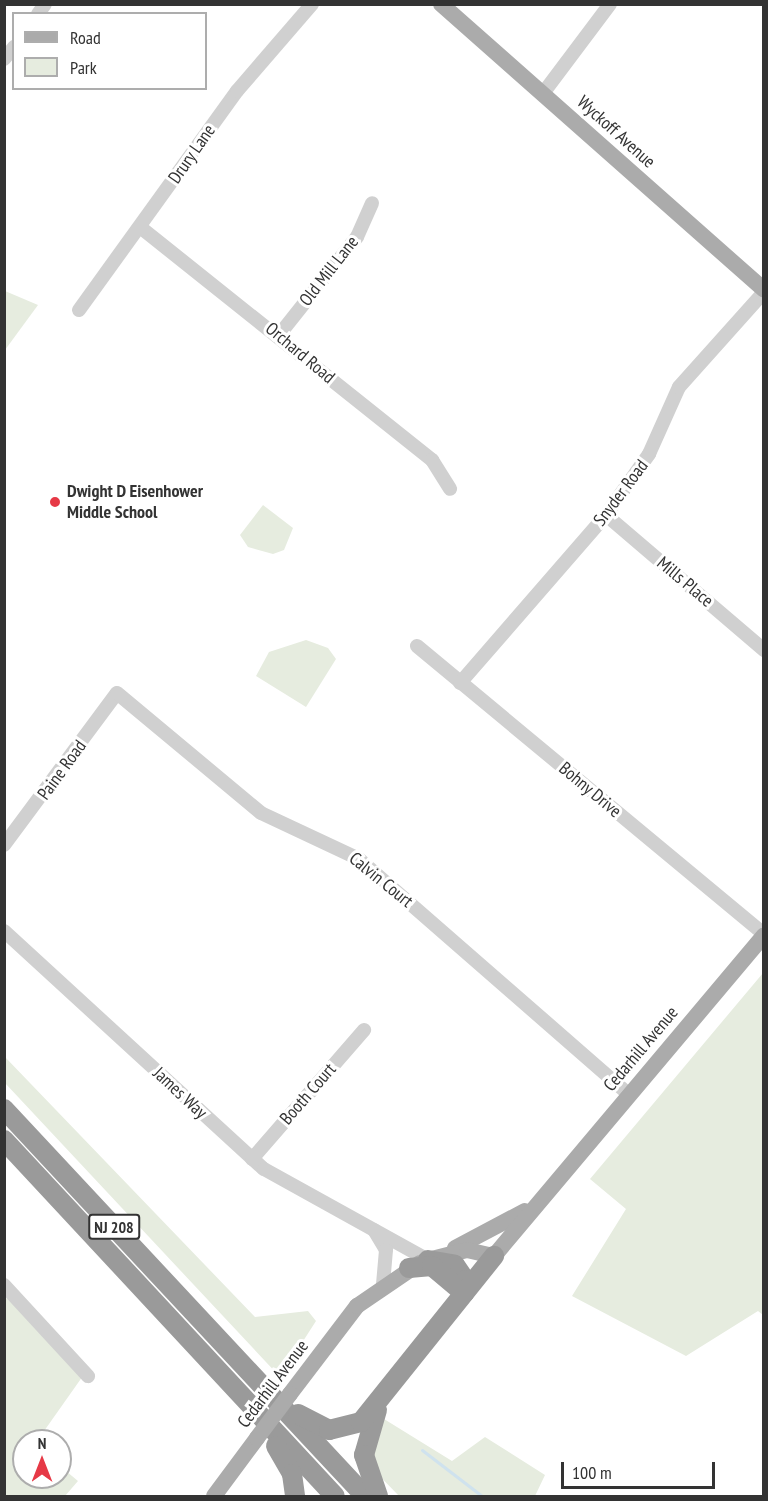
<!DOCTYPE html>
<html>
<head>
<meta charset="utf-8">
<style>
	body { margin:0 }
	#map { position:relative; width:768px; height:1501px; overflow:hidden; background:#fff; font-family:"PT Sans Narrow",sans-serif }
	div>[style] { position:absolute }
	.green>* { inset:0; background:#e6ecdf }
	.stream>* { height:3px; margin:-1.5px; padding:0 1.5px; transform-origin:1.5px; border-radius:1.5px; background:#cfe2ee }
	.minor>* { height:14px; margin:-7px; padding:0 7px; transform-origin:7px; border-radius:7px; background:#d0d0d0 }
	.major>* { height:16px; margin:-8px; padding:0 8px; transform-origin:8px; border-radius:8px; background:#ababab }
	.highway>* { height:20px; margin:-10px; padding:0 10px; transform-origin:10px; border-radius:10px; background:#9a9a9a }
	.major-bridge>* { height:16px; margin:-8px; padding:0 8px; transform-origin:8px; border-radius:8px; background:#ababab }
	.dots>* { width:16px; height:16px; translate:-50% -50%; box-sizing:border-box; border:3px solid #fff; border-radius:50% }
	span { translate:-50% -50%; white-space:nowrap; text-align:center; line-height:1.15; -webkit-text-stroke:6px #fff; paint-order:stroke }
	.shield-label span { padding:2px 4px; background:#fff; border:2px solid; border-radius:4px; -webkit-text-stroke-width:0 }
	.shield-label { font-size:16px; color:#333; font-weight:700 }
	.street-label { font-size:18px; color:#333 }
	.poi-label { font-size:18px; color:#333; font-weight:700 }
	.left { translate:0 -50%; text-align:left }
	.frame { position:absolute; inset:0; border:6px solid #333; pointer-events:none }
	.legend { position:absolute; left:12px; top:12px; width:195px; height:78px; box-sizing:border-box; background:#fff; border:2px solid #adadad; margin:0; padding:8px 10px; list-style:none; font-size:18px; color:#333 }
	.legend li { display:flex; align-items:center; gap:12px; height:30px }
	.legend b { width:30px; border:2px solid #adadad }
	.north { position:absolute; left:12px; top:1429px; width:60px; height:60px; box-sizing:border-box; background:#fff; border:2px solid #adadad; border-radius:50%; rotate:0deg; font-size:16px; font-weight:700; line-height:24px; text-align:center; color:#333 }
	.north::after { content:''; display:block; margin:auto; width:21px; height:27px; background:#e63946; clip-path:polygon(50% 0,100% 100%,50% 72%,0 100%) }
	.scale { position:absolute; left:561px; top:1462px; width:154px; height:27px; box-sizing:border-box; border:3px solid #333; border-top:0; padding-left:8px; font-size:18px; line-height:21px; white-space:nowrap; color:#333; -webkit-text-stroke:4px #fff; paint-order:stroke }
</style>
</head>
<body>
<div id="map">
	<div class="green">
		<i style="clip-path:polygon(5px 291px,38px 305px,5px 350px)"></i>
		<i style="clip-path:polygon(263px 505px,293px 528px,284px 550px,273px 554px,248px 547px,240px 535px)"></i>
		<i style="clip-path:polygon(306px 640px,328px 648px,336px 659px,306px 707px,256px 676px,269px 652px)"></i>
		<i style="clip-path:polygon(763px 973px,763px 1315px,758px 1311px,686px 1356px,572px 1296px,626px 1209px,590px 1179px)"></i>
		<i style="clip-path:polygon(5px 1057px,255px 1317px,308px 1311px,316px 1321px,280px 1377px,5px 1083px)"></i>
		<i style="clip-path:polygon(13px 1297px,85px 1373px,37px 1441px,24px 1441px,24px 1477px,60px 1477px,60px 1466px,78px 1481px,65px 1496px,5px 1496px,4px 1299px)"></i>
		<i style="clip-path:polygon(384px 1419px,452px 1461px,485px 1437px,545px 1475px,535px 1496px,399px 1496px,369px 1465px)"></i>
	</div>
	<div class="stream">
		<i style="left:422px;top:1450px;width:76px;rotate:37.5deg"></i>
	</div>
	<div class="minor">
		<i style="left:38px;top:14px;width:12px;rotate:-55deg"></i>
		<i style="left:4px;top:59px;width:16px;rotate:-50deg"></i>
		<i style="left:544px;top:92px;width:110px;rotate:-53.1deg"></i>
		<i style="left:140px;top:227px;width:374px;rotate:38.6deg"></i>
		<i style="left:432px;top:460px;width:34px;rotate:58deg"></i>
		<i style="left:79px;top:310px;width:270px;rotate:-54.2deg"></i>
		<i style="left:237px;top:91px;width:115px;rotate:-49.2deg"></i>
		<i style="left:279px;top:335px;width:125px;rotate:-51.5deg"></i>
		<i style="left:357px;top:237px;width:37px;rotate:-66deg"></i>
		<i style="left:606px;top:515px;width:208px;rotate:40.5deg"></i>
		<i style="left:417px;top:646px;width:451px;rotate:39.7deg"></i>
		<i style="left:460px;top:683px;width:223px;rotate:-49deg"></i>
		<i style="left:606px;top:515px;width:75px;rotate:-54.8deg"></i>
		<i style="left:649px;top:454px;width:73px;rotate:-65.9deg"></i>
		<i style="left:679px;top:387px;width:127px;rotate:-48.2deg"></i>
		<i style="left:4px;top:845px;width:189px;rotate:-53.4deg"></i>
		<i style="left:117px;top:693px;width:187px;rotate:39.8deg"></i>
		<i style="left:261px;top:813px;width:108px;rotate:25.1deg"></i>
		<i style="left:359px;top:859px;width:357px;rotate:41.1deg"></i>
		<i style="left:4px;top:931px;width:352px;rotate:42.5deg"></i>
		<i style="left:264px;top:1169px;width:188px;rotate:29deg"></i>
		<i style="left:252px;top:1159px;width:171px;rotate:-49deg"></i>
		<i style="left:374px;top:1230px;width:23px;rotate:59deg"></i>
		<i style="left:386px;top:1250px;width:34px;rotate:95deg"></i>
		<i style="left:4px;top:1285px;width:124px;rotate:47.3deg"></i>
	</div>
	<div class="major">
		<i style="left:441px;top:4px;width:431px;rotate:41.5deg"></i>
		<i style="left:455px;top:1248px;width:79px;rotate:-27.9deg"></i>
		<i style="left:428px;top:1260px;width:40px;rotate:-14.4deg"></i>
		<i style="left:467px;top:1250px;width:28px;rotate:13deg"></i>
		<i style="left:494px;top:1256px;width:419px;rotate:-49.9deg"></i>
		<i style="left:290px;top:1394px;width:111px;rotate:-52.7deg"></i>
		<i style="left:357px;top:1306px;width:76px;rotate:-34.3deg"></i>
		<i style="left:214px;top:1496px;width:72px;rotate:-53.4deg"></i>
	</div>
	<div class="highway">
		<i style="left:4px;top:1109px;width:529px;rotate:46.99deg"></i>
		<i style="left:4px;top:1140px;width:486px;rotate:47.1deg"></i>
		<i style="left:428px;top:1260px;width:27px;rotate:10deg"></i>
		<i style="left:455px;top:1265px;width:18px;rotate:56deg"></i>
		<i style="left:465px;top:1280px;width:13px;rotate:94deg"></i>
		<i style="left:409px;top:1268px;width:23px;rotate:-5deg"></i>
		<i style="left:432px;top:1266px;width:42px;rotate:40.2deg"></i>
		<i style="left:377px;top:1410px;width:47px;rotate:106.1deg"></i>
		<i style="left:364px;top:1455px;width:43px;rotate:71.1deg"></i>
		<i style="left:298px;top:1414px;width:35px;rotate:27deg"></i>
		<i style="left:329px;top:1430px;width:33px;rotate:-14deg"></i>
		<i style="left:361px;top:1422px;width:213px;rotate:-51.3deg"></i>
		<i style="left:276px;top:1446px;width:32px;rotate:60deg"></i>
		<i style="left:292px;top:1474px;width:22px;rotate:82deg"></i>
	</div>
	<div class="major-bridge">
		<i style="left:257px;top:1438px;width:55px;rotate:-53.1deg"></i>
	</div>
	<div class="dots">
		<i style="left:55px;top:502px;background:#e63946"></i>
	</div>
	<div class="shield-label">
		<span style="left:114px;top:1227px">NJ 208</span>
	</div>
	<div class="street-label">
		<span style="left:616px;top:132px;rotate:42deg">Wyckoff Avenue</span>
		<span style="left:192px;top:154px;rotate:-55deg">Drury Lane</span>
		<span style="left:329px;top:271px;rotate:-52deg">Old Mill Lane</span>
		<span style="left:300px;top:353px;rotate:40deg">Orchard Road</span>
		<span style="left:621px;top:493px;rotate:-53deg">Snyder Road</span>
		<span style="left:685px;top:582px;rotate:40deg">Mills Place</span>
		<span style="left:62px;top:770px;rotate:-54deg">Paine Road</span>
		<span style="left:590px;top:790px;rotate:40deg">Bohny Drive</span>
		<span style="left:381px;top:880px;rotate:39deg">Calvin Court</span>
		<span style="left:641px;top:1049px;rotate:-50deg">Cedarhill Avenue</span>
		<span style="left:180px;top:1093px;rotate:43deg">James Way</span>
		<span style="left:308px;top:1094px;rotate:-49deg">Booth Court</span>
		<span style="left:273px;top:1384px;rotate:-53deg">Cedarhill Avenue</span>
	</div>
	<div class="poi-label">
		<span class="left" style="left:67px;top:502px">Dwight D Eisenhower<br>Middle School</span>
	</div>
	<div class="frame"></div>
	<ul class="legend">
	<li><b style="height:8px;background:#ababab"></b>Road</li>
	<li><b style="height:16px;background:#e6ecdf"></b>Park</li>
	</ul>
	<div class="north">N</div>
	<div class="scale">100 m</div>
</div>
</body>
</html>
